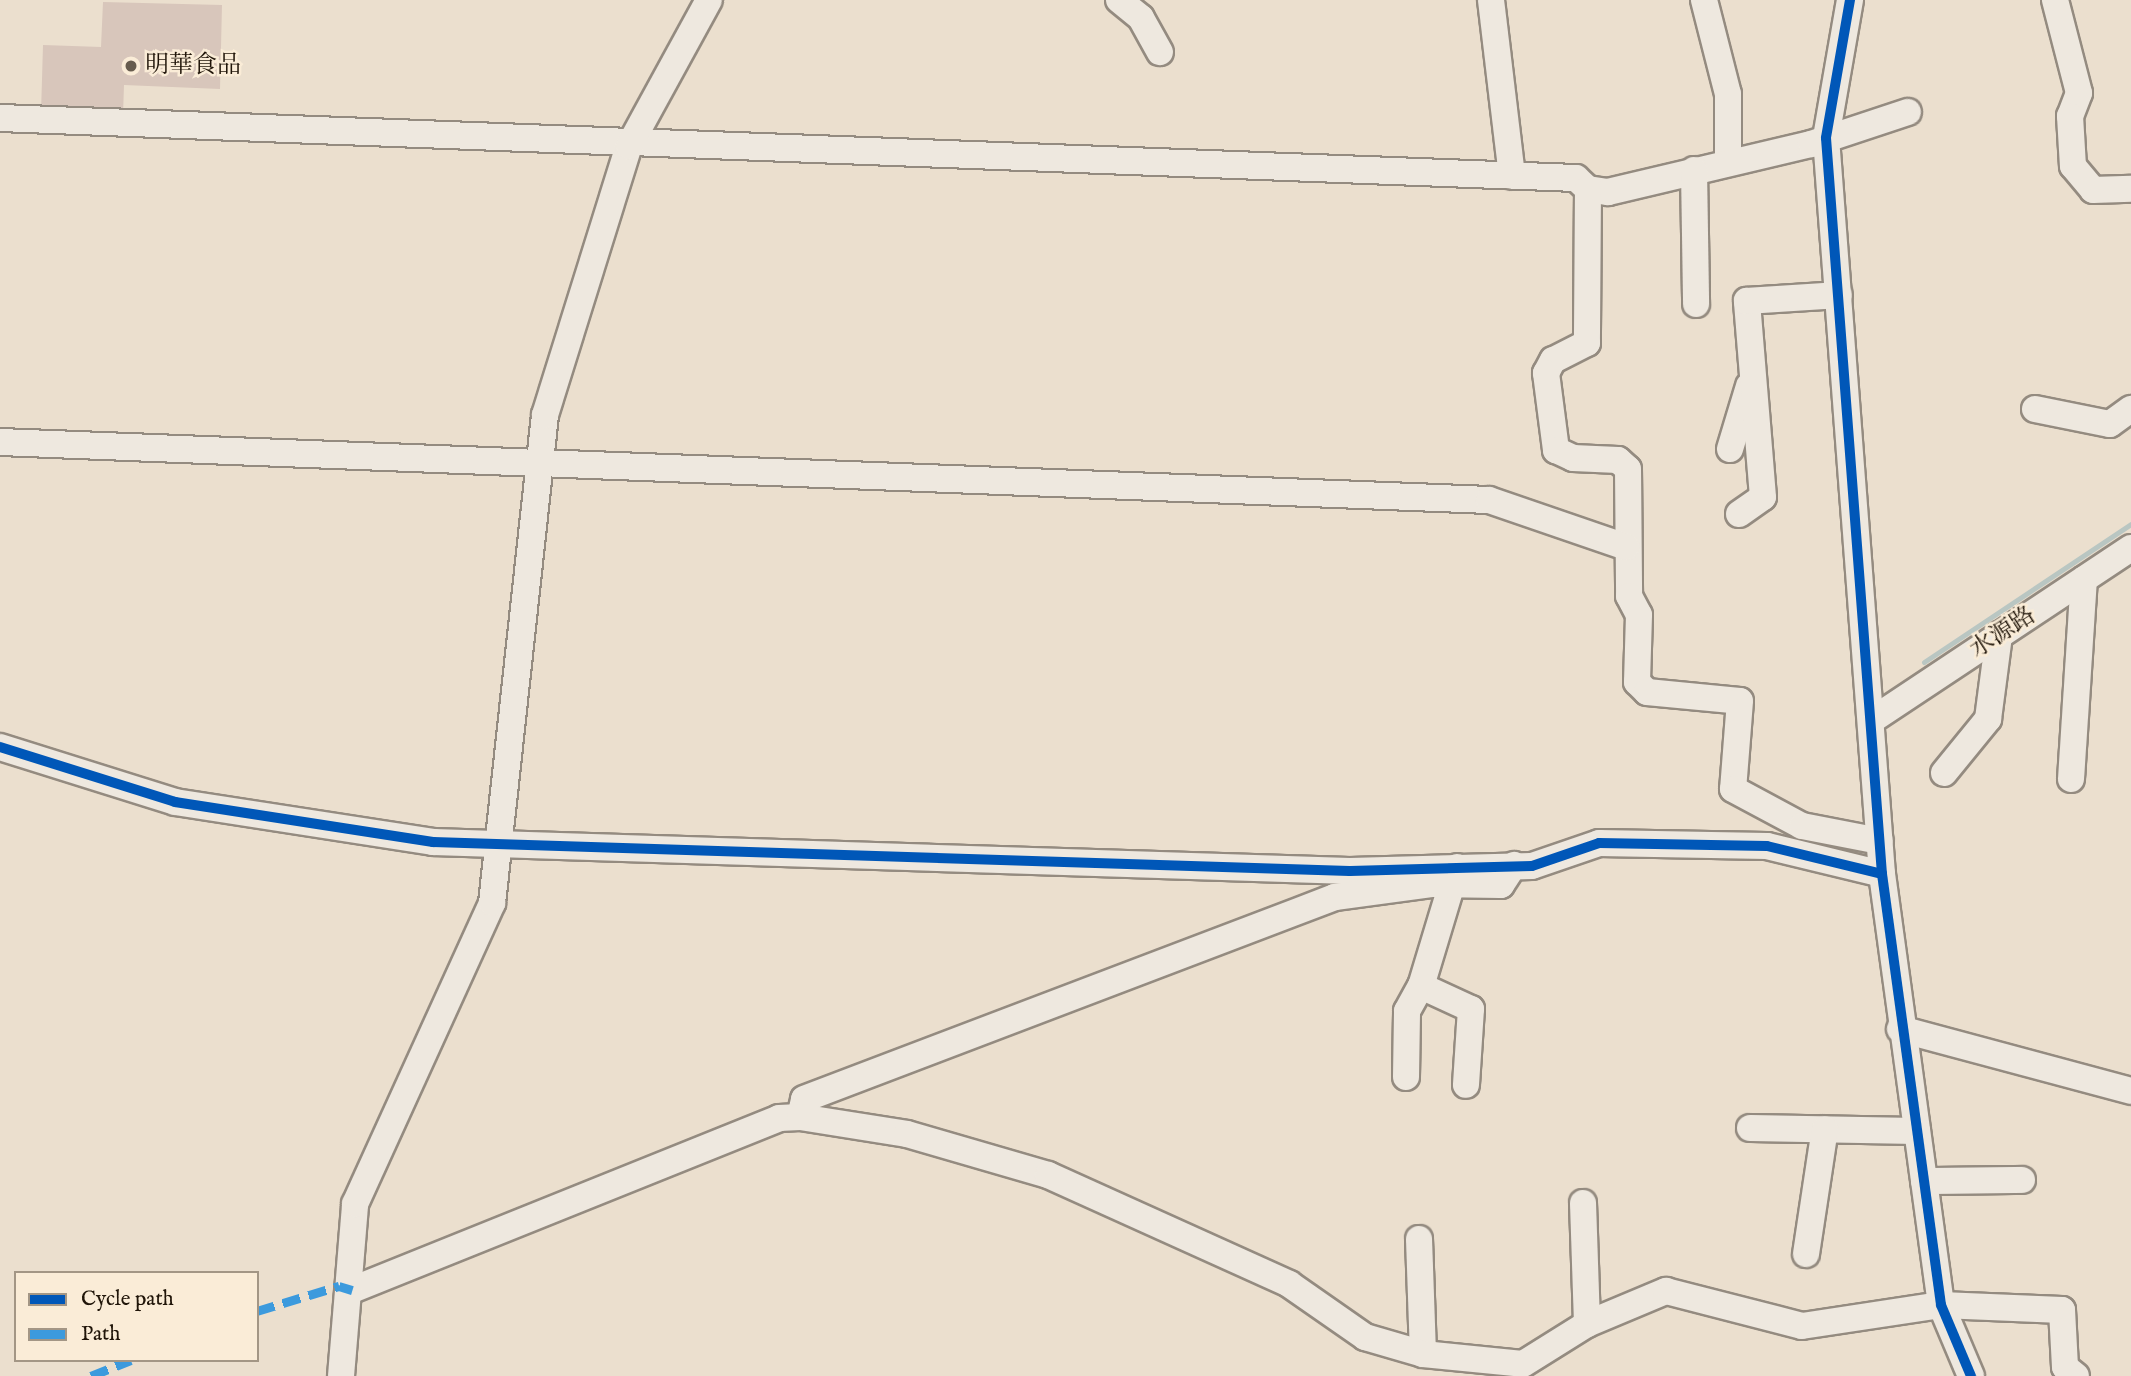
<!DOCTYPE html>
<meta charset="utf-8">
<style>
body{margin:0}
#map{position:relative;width:2131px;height:1376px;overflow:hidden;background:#ebdfce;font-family:"IM FELL English","Noto Serif TC",serif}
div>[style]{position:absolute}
.stream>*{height:5px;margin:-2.5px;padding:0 2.5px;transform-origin:2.5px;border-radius:2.5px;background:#b9c6c2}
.building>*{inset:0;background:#d8c6bb}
.roads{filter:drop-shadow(2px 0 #948b80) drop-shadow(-2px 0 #948b80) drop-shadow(0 2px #948b80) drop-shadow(0 -2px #948b80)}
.minor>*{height:26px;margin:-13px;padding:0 13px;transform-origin:13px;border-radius:13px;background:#eee8df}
.quiet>*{height:9px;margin-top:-4.5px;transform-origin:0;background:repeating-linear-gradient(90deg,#3c9add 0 18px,transparent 0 27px)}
.cycleway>*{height:10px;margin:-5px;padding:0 5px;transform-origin:5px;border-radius:5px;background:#0057b8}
.dots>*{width:19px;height:19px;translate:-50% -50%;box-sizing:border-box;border:4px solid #faecd7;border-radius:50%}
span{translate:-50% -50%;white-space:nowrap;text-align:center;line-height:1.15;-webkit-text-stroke:5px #faecd7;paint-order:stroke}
.poi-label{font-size:24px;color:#201509}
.left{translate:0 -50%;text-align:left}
.street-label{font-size:24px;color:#201509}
.legend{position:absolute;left:14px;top:1271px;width:245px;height:91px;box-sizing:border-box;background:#faecd7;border:2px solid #a39685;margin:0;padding:9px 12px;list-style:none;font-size:21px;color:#201509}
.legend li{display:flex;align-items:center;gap:14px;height:35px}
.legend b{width:35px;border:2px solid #a39685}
</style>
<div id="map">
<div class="stream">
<i style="left:1924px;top:662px;width:249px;rotate:-33.7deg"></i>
</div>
<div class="building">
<i style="clip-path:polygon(103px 2px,222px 5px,220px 89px,124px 85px,123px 115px,41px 113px,43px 45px,101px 47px)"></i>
</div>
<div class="roads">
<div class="minor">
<i style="left:1119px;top:0;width:28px;rotate:39deg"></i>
<i style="left:1141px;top:18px;width:39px;rotate:61deg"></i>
<i style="left:1491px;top:0;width:177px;rotate:83.2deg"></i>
<i style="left:1704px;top:0;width:97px;rotate:75.7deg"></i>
<i style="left:1728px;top:94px;width:66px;rotate:90deg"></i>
<i style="left:1850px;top:0;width:140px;rotate:99.9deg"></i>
<i style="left:1826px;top:138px;width:738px;rotate:85.65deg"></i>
<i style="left:1882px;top:874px;width:435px;rotate:82.2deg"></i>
<i style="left:1941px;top:1305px;width:77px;rotate:67.1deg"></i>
<i style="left:2055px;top:0;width:96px;rotate:75.5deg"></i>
<i style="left:2079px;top:93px;width:25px;rotate:111deg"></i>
<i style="left:2070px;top:116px;width:50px;rotate:86.6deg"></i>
<i style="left:2073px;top:166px;width:31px;rotate:50deg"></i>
<i style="left:2093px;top:190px;width:38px;rotate:-2deg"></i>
<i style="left:0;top:118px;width:1577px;rotate:2.18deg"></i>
<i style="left:1576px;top:178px;width:16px;rotate:43deg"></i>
<i style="left:1588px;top:189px;width:20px;rotate:9deg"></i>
<i style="left:1608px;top:192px;width:209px;rotate:-13.3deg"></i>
<i style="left:1811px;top:144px;width:102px;rotate:-18.3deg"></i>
<i style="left:1694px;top:170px;width:134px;rotate:89.1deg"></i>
<i style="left:1588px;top:189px;width:154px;rotate:90.4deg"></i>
<i style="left:1587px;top:343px;width:38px;rotate:153deg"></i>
<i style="left:1553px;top:360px;width:15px;rotate:118deg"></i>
<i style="left:1546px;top:373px;width:78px;rotate:82.6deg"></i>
<i style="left:1556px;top:450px;width:19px;rotate:25deg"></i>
<i style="left:1573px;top:458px;width:45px;rotate:2.5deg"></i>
<i style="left:1618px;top:460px;width:13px;rotate:42deg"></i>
<i style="left:1628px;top:469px;width:127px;rotate:89.5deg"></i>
<i style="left:1629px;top:596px;width:21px;rotate:62deg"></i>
<i style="left:1639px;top:615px;width:67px;rotate:91.7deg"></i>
<i style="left:1637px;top:682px;width:14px;rotate:45deg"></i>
<i style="left:1647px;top:692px;width:93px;rotate:5.5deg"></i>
<i style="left:1740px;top:701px;width:88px;rotate:94.5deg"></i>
<i style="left:1733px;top:789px;width:78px;rotate:28.2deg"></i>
<i style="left:1802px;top:826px;width:79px;rotate:10.9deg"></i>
<i style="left:2035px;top:409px;width:76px;rotate:11.3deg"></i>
<i style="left:2110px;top:424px;width:26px;rotate:-36deg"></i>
<i style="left:0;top:442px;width:1490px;rotate:2.23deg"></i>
<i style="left:1489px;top:500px;width:145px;rotate:18.9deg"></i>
<i style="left:1730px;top:449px;width:66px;rotate:-73.2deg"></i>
<i style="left:1739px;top:514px;width:29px;rotate:-35deg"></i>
<i style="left:1763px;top:497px;width:197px;rotate:-94.7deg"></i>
<i style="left:1747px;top:301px;width:92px;rotate:-3.7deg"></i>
<i style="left:1875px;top:718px;width:307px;rotate:-33.6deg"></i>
<i style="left:0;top:747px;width:183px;rotate:17.4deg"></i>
<i style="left:175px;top:802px;width:261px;rotate:8.8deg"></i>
<i style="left:433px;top:842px;width:917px;rotate:1.81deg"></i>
<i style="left:1350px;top:871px;width:182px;rotate:-1.6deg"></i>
<i style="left:1532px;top:866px;width:71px;rotate:-18.9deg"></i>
<i style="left:1599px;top:843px;width:168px;rotate:1deg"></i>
<i style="left:1767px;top:846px;width:118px;rotate:13.7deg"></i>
<i style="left:1944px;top:773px;width:70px;rotate:-50.8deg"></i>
<i style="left:1988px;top:719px;width:85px;rotate:-82.5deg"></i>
<i style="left:2071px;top:779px;width:200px;rotate:-86.3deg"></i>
<i style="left:1457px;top:867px;width:124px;rotate:106.8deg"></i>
<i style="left:1421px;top:986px;width:55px;rotate:24.7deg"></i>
<i style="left:1471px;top:1009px;width:76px;rotate:93.8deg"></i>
<i style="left:1900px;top:1029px;width:239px;rotate:15deg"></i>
<i style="left:1406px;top:1077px;width:66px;rotate:-89.1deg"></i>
<i style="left:1407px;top:1011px;width:29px;rotate:-61deg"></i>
<i style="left:800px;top:1117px;width:18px;rotate:-77deg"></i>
<i style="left:804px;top:1099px;width:568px;rotate:-20.83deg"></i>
<i style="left:1335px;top:897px;width:99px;rotate:-7.6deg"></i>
<i style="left:1433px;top:884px;width:68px;rotate:0.8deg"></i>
<i style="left:1501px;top:885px;width:24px;rotate:-57deg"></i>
<i style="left:1750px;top:1128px;width:167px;rotate:1deg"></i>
<i style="left:1924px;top:1181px;width:98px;rotate:-0.6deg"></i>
<i style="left:1583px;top:1203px;width:121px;rotate:88.1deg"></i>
<i style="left:1419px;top:1239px;width:115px;rotate:88deg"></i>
<i style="left:1806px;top:1254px;width:126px;rotate:-81.4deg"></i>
<i style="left:352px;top:1290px;width:460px;rotate:-21.9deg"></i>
<i style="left:779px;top:1118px;width:21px;rotate:-3deg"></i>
<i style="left:800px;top:1117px;width:108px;rotate:9deg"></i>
<i style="left:907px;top:1134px;width:147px;rotate:16.2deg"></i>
<i style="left:1048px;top:1175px;width:265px;rotate:24.3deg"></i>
<i style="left:1289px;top:1284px;width:93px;rotate:34.9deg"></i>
<i style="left:1365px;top:1337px;width:60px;rotate:16.3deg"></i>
<i style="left:1423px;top:1354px;width:100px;rotate:5.7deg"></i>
<i style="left:1523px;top:1364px;width:75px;rotate:-32deg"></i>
<i style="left:1587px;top:1324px;width:86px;rotate:-22.7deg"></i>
<i style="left:1666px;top:1291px;width:140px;rotate:14.4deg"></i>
<i style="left:1802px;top:1326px;width:141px;rotate:-8.6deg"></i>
<i style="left:1941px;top:1305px;width:121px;rotate:2.4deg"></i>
<i style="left:2062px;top:1310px;width:57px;rotate:87deg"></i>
<i style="left:2065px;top:1367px;width:14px;rotate:39deg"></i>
<i style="left:341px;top:1376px;width:173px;rotate:-85.3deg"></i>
<i style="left:355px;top:1204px;width:331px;rotate:-65.5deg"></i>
<i style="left:492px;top:903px;width:491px;rotate:-83.8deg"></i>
<i style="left:545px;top:415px;width:282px;rotate:-72.7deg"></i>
<i style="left:629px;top:146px;width:166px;rotate:-61.3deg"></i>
</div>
</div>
<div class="quiet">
<i style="left:257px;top:1311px;width:86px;rotate:-17deg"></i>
<i style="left:339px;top:1286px;width:14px;rotate:17deg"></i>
<i style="left:91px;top:1376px;width:43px;rotate:-21.8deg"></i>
</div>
<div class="cycleway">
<i style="left:1850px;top:0;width:140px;rotate:99.9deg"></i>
<i style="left:1826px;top:138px;width:738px;rotate:85.65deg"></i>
<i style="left:1882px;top:874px;width:435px;rotate:82.2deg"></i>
<i style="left:1941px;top:1305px;width:77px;rotate:67.1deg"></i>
<i style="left:0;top:747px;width:183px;rotate:17.4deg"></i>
<i style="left:175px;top:802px;width:261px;rotate:8.8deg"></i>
<i style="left:433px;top:842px;width:917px;rotate:1.81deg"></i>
<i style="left:1350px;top:871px;width:182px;rotate:-1.6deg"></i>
<i style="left:1532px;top:866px;width:71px;rotate:-18.9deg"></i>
<i style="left:1599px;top:843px;width:168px;rotate:1deg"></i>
<i style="left:1767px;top:846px;width:118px;rotate:13.7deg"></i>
</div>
<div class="dots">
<i style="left:131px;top:66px;background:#675c4e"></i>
</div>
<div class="poi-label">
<span class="left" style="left:145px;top:66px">明華食品</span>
</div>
<div class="street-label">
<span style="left:2003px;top:633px;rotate:-33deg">水源路</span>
</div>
<ul class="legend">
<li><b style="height:9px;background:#0057b8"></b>Cycle path</li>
<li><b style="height:9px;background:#3c9add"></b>Path</li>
</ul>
</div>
